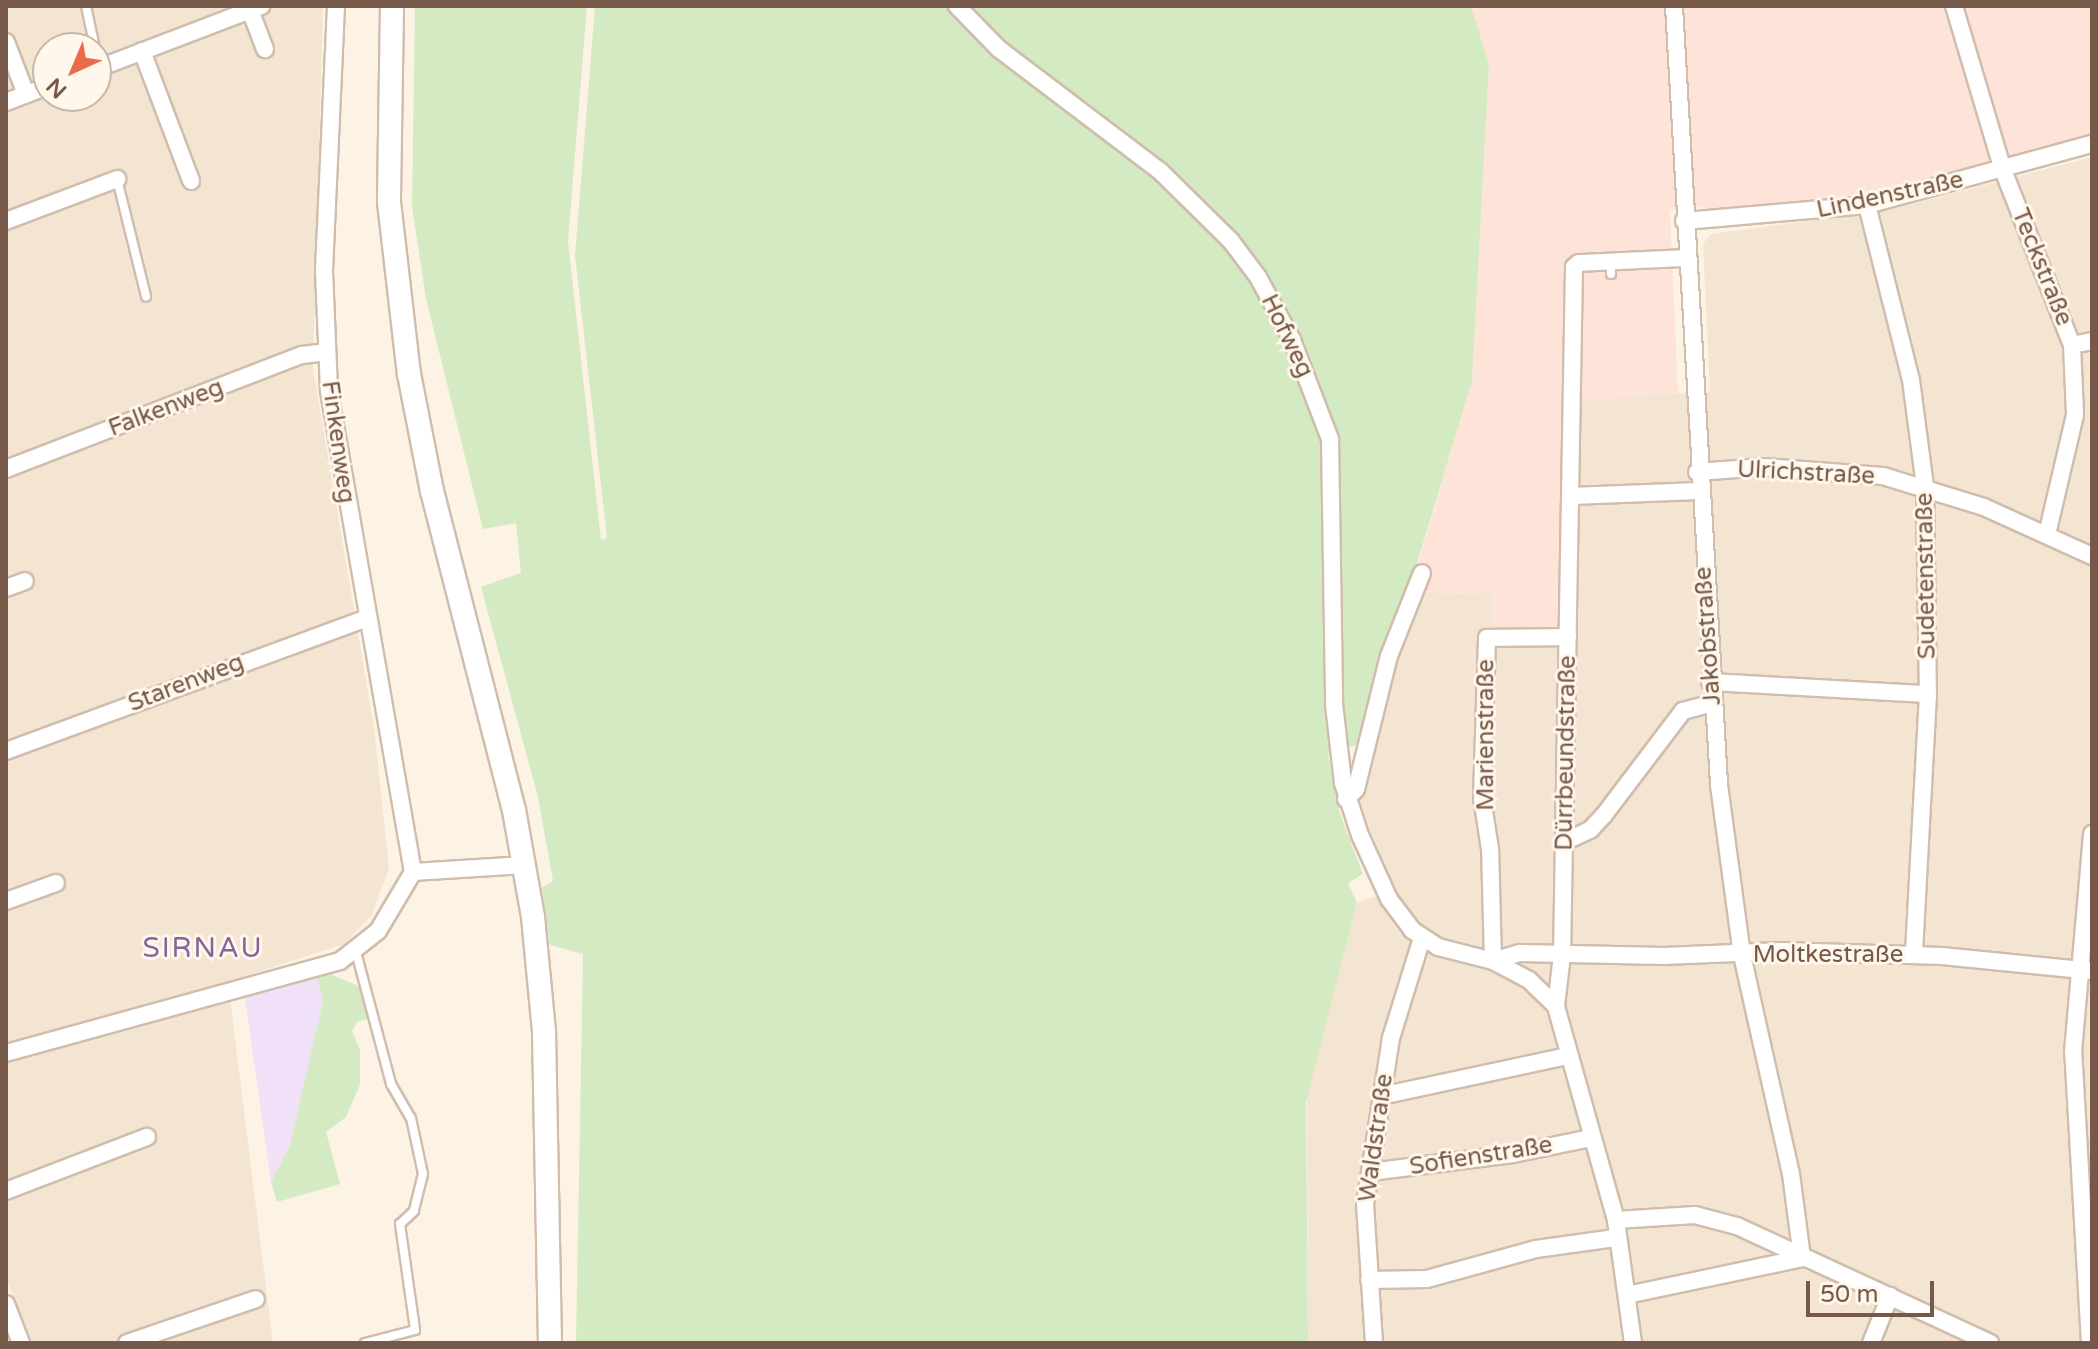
<!DOCTYPE html>
<meta charset="utf-8">
<style>
body{margin:0}
#map{position:relative;width:2098px;height:1349px;overflow:hidden;background:#fdf3e4;font-family:"Varela Round",sans-serif}
div>[style]{position:absolute}
.residential>*{inset:0;background:#f4e5d2}
.commercial>*{inset:0;background:#fde3d8}
.education>*{inset:0;background:#f0e1f9}
.green>*{inset:0;background:#d3eac2}
.roads{filter:drop-shadow(2px 0 #d0bdad) drop-shadow(-2px 0 #d0bdad) drop-shadow(0 2px #d0bdad) drop-shadow(0 -2px #d0bdad)}
.lane>*{height:8px;margin:-4px;padding:0 4px;transform-origin:4px;border-radius:4px;background:#fff}
.street>*{height:16px;margin:-8px;padding:0 8px;transform-origin:8px;border-radius:8px;background:#fff}
.secondary>*{height:22px;margin:-11px;padding:0 11px;transform-origin:11px;border-radius:11px;background:#fff}
span{translate:-50% -50%;white-space:nowrap;text-align:center;line-height:1.15;-webkit-text-stroke:6px #fff7eb;paint-order:stroke}
.street-label{font-size:24px;color:#765949}
.quarter-label{font-size:28px;color:#876499;letter-spacing:2px}
.frame{position:absolute;inset:0;border:8px solid #765949;pointer-events:none}
.north{position:absolute;left:32px;top:32px;width:80px;height:80px;box-sizing:border-box;background:#fff7eb;border:2px solid #c8b8aa;border-radius:50%;rotate:224deg;font-size:22px;font-weight:700;line-height:32px;text-align:center;color:#765949}
.north::after{content:'';display:block;margin:auto;width:28px;height:36px;background:#e96b47;clip-path:polygon(50% 0,100% 100%,50% 72%,0 100%)}
.scale{position:absolute;left:1806px;top:1281px;width:128px;height:36px;box-sizing:border-box;border:4px solid #765949;border-top:0;padding-left:10px;font-size:24px;line-height:28px;white-space:nowrap;color:#765949;-webkit-text-stroke:6px #fff7eb;paint-order:stroke}
</style>
<div id="map">
<div class="residential">
<i style="clip-path:polygon(evenodd,6px 6px,323px 6px,313px 368px,374px 728px,389px 868px,372px 915px,344px 944px,228px 982px,273px 1343px,31px 1343px,6px 1278px,6px 6px,48px 48px,96px 48px,96px 96px,48px 96px,48px 48px)"></i>
<i style="clip-path:polygon(2092px 157px,2092px 1343px,1308px 1343px,1307px 1095px,1357px 903px,1395px 889px,1359px 803px,1393px 660px,1420px 592px,1492px 593px,1560px 489px,1562px 401px,1710px 391px,1703px 244px,1711px 234px,1889px 210px)"></i>
</div>
<div class="commercial">
<i style="clip-path:polygon(1471px 6px,2092px 6px,2092px 136px,1854px 196px,1710px 214px,1703px 207px,1670px 210px,1678px 393px,1562px 401px,1560px 633px,1492px 631px,1491px 593px,1410px 591px,1472px 381px,1489px 64px)"></i>
</div>
<div class="education">
<i style="clip-path:polygon(317px 978px,323px 1001px,290px 1145px,271px 1182px,245px 998px)"></i>
</div>
<div class="green">
<i style="clip-path:polygon(415px 6px,587px 6px,568px 241px,601px 540px,607px 538px,575px 256px,595px 6px,1471px 6px,1489px 64px,1472px 381px,1363px 743px,1328px 754px,1339px 811px,1363px 874px,1348px 883px,1357px 903px,1306px 1102px,1308px 1343px,576px 1343px,583px 954px,550px 945px,542px 887px,553px 881px,538px 797px,481px 587px,521px 573px,516px 523px,483px 529px,426px 299px,412px 206px)"></i>
<i style="clip-path:polygon(330px 974px,361px 987px,370px 1018px,357px 1022px,352px 1031px,360px 1050px,360px 1084px,346px 1117px,326px 1132px,340px 1184px,277px 1202px,271px 1182px,290px 1145px,306px 1075px,323px 1001px,317px 978px)"></i>
</div>
<div class="roads">
<div class="lane">
<i style="left:86px;top:6px;width:43px;rotate:77.9deg"></i>
<i style="left:117px;top:179px;width:121px;rotate:76.1deg"></i>
<i style="left:1611px;top:262px;width:12px;rotate:90deg"></i>
<i style="left:356px;top:952px;width:137px;rotate:75.1deg"></i>
<i style="left:391px;top:1084px;width:39px;rotate:60deg"></i>
<i style="left:411px;top:1118px;width:57px;rotate:77.9deg"></i>
<i style="left:423px;top:1174px;width:38px;rotate:104deg"></i>
<i style="left:414px;top:1211px;width:19px;rotate:137deg"></i>
<i style="left:400px;top:1224px;width:107px;rotate:81.9deg"></i>
<i style="left:415px;top:1330px;width:52px;rotate:165.4deg"></i>
</div>
<div class="street">
<i style="left:336px;top:6px;width:265px;rotate:92.6deg"></i>
<i style="left:324px;top:271px;width:120px;rotate:87.6deg"></i>
<i style="left:329px;top:391px;width:488px;rotate:80.1deg"></i>
<i style="left:957px;top:6px;width:60px;rotate:45.7deg"></i>
<i style="left:999px;top:49px;width:202px;rotate:37.2deg"></i>
<i style="left:1160px;top:171px;width:100px;rotate:44.6deg"></i>
<i style="left:1231px;top:241px;width:45px;rotate:53.1deg"></i>
<i style="left:1258px;top:277px;width:72px;rotate:61.6deg"></i>
<i style="left:1292px;top:340px;width:106px;rotate:69deg"></i>
<i style="left:1330px;top:439px;width:265px;rotate:89.1deg"></i>
<i style="left:1334px;top:704px;width:80px;rotate:83.5deg"></i>
<i style="left:1343px;top:783px;width:55px;rotate:71.9deg"></i>
<i style="left:1360px;top:835px;width:70px;rotate:65.6deg"></i>
<i style="left:1389px;top:899px;width:39px;rotate:53deg"></i>
<i style="left:1412px;top:930px;width:31px;rotate:33deg"></i>
<i style="left:1438px;top:947px;width:57px;rotate:14.3deg"></i>
<i style="left:1493px;top:961px;width:41px;rotate:27.8deg"></i>
<i style="left:1529px;top:980px;width:37px;rotate:44deg"></i>
<i style="left:1674px;top:6px;width:780px;rotate:86.69deg"></i>
<i style="left:1719px;top:785px;width:172px;rotate:82.3deg"></i>
<i style="left:1742px;top:955px;width:224px;rotate:77.4deg"></i>
<i style="left:1791px;top:1174px;width:85px;rotate:82.5deg"></i>
<i style="left:1954px;top:6px;width:171px;rotate:73.4deg"></i>
<i style="left:2003px;top:170px;width:188px;rotate:68.5deg"></i>
<i style="left:2072px;top:345px;width:70px;rotate:87.5deg"></i>
<i style="left:2075px;top:415px;width:122px;rotate:103.2deg"></i>
<i style="left:250px;top:10px;width:42px;rotate:69deg"></i>
<i style="left:6px;top:42px;width:56px;rotate:69deg"></i>
<i style="left:142px;top:51px;width:139px;rotate:69.3deg"></i>
<i style="left:96px;top:69px;width:177px;rotate:-20.9deg"></i>
<i style="left:6px;top:102px;width:45px;rotate:-20.9deg"></i>
<i style="left:1867px;top:205px;width:180px;rotate:75.9deg"></i>
<i style="left:1911px;top:380px;width:108px;rotate:82.5deg"></i>
<i style="left:1925px;top:487px;width:207px;rotate:89.2deg"></i>
<i style="left:1928px;top:694px;width:260px;rotate:93.1deg"></i>
<i style="left:6px;top:221px;width:119px;rotate:-20.7deg"></i>
<i style="left:1684px;top:221px;width:184px;rotate:-5deg"></i>
<i style="left:1867px;top:205px;width:233px;rotate:-15.2deg"></i>
<i style="left:2072px;top:345px;width:20px;rotate:-11deg"></i>
<i style="left:6px;top:469px;width:317px;rotate:-21.1deg"></i>
<i style="left:302px;top:355px;width:25px;rotate:-7deg"></i>
<i style="left:1697px;top:472px;width:67px;rotate:-4.3deg"></i>
<i style="left:1764px;top:467px;width:119px;rotate:4.3deg"></i>
<i style="left:1883px;top:476px;width:106px;rotate:17.1deg"></i>
<i style="left:1984px;top:507px;width:119px;rotate:24.4deg"></i>
<i style="left:1571px;top:496px;width:127px;rotate:-2.3deg"></i>
<i style="left:6px;top:588px;width:20px;rotate:-20deg"></i>
<i style="left:1710px;top:682px;width:218px;rotate:3.2deg"></i>
<i style="left:6px;top:751px;width:385px;rotate:-20.2deg"></i>
<i style="left:1346px;top:799px;width:14px;rotate:-45deg"></i>
<i style="left:1356px;top:789px;width:137px;rotate:-76.1deg"></i>
<i style="left:1389px;top:656px;width:89px;rotate:-68.3deg"></i>
<i style="left:1564px;top:842px;width:29px;rotate:-25deg"></i>
<i style="left:1590px;top:830px;width:21px;rotate:-47deg"></i>
<i style="left:1604px;top:815px;width:131px;rotate:-52.8deg"></i>
<i style="left:1683px;top:711px;width:30px;rotate:-15deg"></i>
<i style="left:413px;top:872px;width:112px;rotate:-3.6deg"></i>
<i style="left:6px;top:901px;width:53px;rotate:-19.8deg"></i>
<i style="left:1493px;top:961px;width:28px;rotate:-17deg"></i>
<i style="left:1520px;top:953px;width:144px;rotate:1.2deg"></i>
<i style="left:1664px;top:956px;width:118px;rotate:-2.4deg"></i>
<i style="left:1782px;top:951px;width:160px;rotate:1.8deg"></i>
<i style="left:1942px;top:956px;width:151px;rotate:5.7deg"></i>
<i style="left:1493px;top:961px;width:112px;rotate:-91.5deg"></i>
<i style="left:1490px;top:849px;width:52px;rotate:-98.9deg"></i>
<i style="left:1482px;top:798px;width:160px;rotate:-88.2deg"></i>
<i style="left:1487px;top:638px;width:81px;rotate:-0.7deg"></i>
<i style="left:6px;top:1053px;width:346px;rotate:-15.4deg"></i>
<i style="left:340px;top:961px;width:48px;rotate:-38.3deg"></i>
<i style="left:378px;top:931px;width:69px;rotate:-59.3deg"></i>
<i style="left:1381px;top:1096px;width:191px;rotate:-12.1deg"></i>
<i style="left:1370px;top:1172px;width:144px;rotate:-7.2deg"></i>
<i style="left:1513px;top:1154px;width:80px;rotate:-11.6deg"></i>
<i style="left:6px;top:1191px;width:151px;rotate:-21deg"></i>
<i style="left:1616px;top:1220px;width:79px;rotate:-3.6deg"></i>
<i style="left:1695px;top:1215px;width:43px;rotate:14.7deg"></i>
<i style="left:1737px;top:1226px;width:279px;rotate:24.8deg"></i>
<i style="left:1369px;top:1280px;width:58px;rotate:-1deg"></i>
<i style="left:1427px;top:1279px;width:113px;rotate:-15.4deg"></i>
<i style="left:1536px;top:1249px;width:80px;rotate:-7.9deg"></i>
<i style="left:1627px;top:1295px;width:179px;rotate:-11.9deg"></i>
<i style="left:6px;top:1304px;width:42px;rotate:69deg"></i>
<i style="left:127px;top:1343px;width:136px;rotate:-18.8deg"></i>
<i style="left:1374px;top:1343px;width:139px;rotate:-93.7deg"></i>
<i style="left:1365px;top:1204px;width:168px;rotate:-81.1deg"></i>
<i style="left:1391px;top:1038px;width:105px;rotate:-72.8deg"></i>
<i style="left:1633px;top:1343px;width:124px;rotate:-97.9deg"></i>
<i style="left:1616px;top:1220px;width:222px;rotate:-105.7deg"></i>
<i style="left:1556px;top:1006px;width:51px;rotate:-83.3deg"></i>
<i style="left:1562px;top:955px;width:688px;rotate:-89deg"></i>
<i style="left:1574px;top:267px;width:6px;rotate:-39deg"></i>
<i style="left:1579px;top:263px;width:106px;rotate:-2.7deg"></i>
<i style="left:1871px;top:1343px;width:51px;rotate:-68deg"></i>
<i style="left:2090px;top:1343px;width:291px;rotate:-93.3deg"></i>
<i style="left:2073px;top:1052px;width:219px;rotate:-85deg"></i>
</div>
<div class="secondary">
<i style="left:392px;top:6px;width:196px;rotate:90.9deg"></i>
<i style="left:389px;top:202px;width:173px;rotate:83.4deg"></i>
<i style="left:409px;top:374px;width:119px;rotate:78.9deg"></i>
<i style="left:432px;top:491px;width:329px;rotate:75.6deg"></i>
<i style="left:514px;top:810px;width:109px;rotate:79.9deg"></i>
<i style="left:533px;top:917px;width:116px;rotate:84.5deg"></i>
<i style="left:544px;top:1032px;width:311px;rotate:88.9deg"></i>
</div>
</div>
<div class="street-label">
<span style="left:1890px;top:195px;rotate:-12deg">Lindenstraße</span>
<span style="left:2042px;top:267px;rotate:68deg">Teckstraße</span>
<span style="left:1287px;top:336px;rotate:64deg">Hofweg</span>
<span style="left:166px;top:408px;rotate:-21deg">Falkenweg</span>
<span style="left:338px;top:442px;rotate:82deg">Finkenweg</span>
<span style="left:1806px;top:473px;rotate:3deg">Ulrichstraße</span>
<span style="left:1926px;top:576px;rotate:-91deg">Sudetenstraße</span>
<span style="left:1708px;top:636px;rotate:-94deg">Jakobstraße</span>
<span style="left:186px;top:683px;rotate:-21deg">Starenweg</span>
<span style="left:1486px;top:735px;rotate:-90deg">Marienstraße</span>
<span style="left:1566px;top:753px;rotate:-89deg">Dürrbeundstraße</span>
<span style="left:1828px;top:955px">Moltkestraße</span>
<span style="left:1376px;top:1138px;rotate:-82deg">Waldstraße</span>
<span style="left:1481px;top:1156px;rotate:-9deg">Sofienstraße</span>
</div>
<div class="quarter-label">
<span style="left:203px;top:948px">SIRNAU</span>
</div>
<div class="frame"></div>
<div class="north">N</div>
<div class="scale">50 m</div>
</div>
